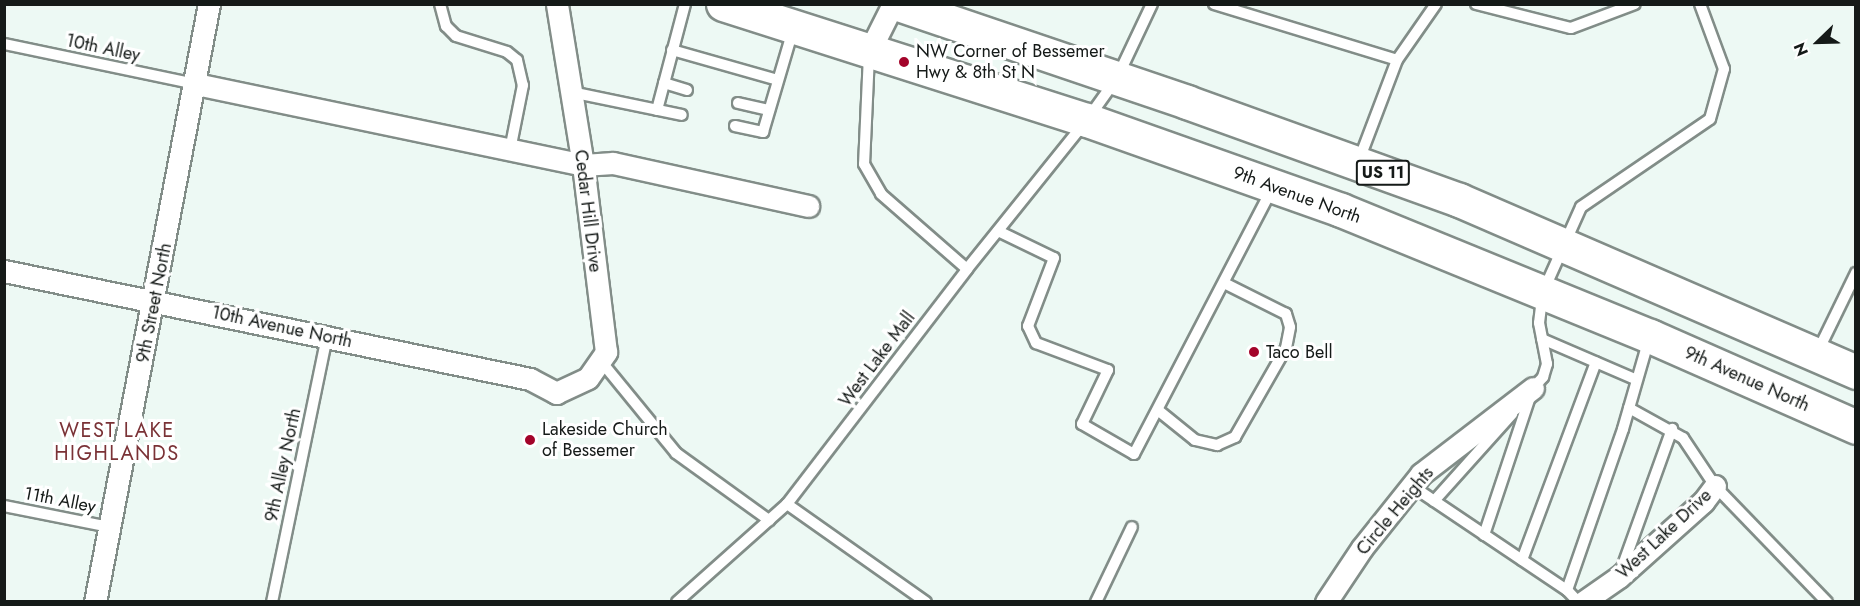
<!DOCTYPE html>
<style>
body{margin:0}
#map{position:relative;width:1860px;height:606px;overflow:hidden;background:#edf9f4;font-family:Jost,sans-serif}
div>[style]{position:absolute}
.roads{filter:drop-shadow(2px 0 #828d88) drop-shadow(-2px 0 #828d88) drop-shadow(0 2px #828d88) drop-shadow(0 -2px #828d88)}
.service>*{height:10px;margin:-5px;padding:0 5px;transform-origin:5px;border-radius:5px;background:#fff}
.minor>*{height:21px;margin:-10.5px;padding:0 10.5px;transform-origin:10.5px;border-radius:10.5px;background:#fff}
.primary>*{height:33px;margin:-16.5px;padding:0 16.5px;transform-origin:16.5px;border-radius:16.5px;background:#fff}
.dots>*{width:16px;height:16px;translate:-50% -50%;box-sizing:border-box;border:3px solid #fff;border-radius:50%}
span{translate:-50% -50%;white-space:nowrap;text-align:center;line-height:1.15;-webkit-text-stroke:6px #fff;paint-order:stroke}
.shield-label span{padding:2px 4px;background:#fff;border:2px solid;border-radius:4px;-webkit-text-stroke-width:0}
.shield-label{font-size:16px;color:#151a18;font-weight:700}
.street-label{font-size:18px;color:#151a18}
.poi-label{font-size:18px;color:#151a18}
.left{translate:0 -50%;text-align:left}
.neighbourhood-label{font-size:20px;color:#7a3236;letter-spacing:1.5px}
.frame{position:absolute;inset:0;border:6px solid #151a18;pointer-events:none}
.north{position:absolute;left:1788px;top:12px;width:60px;height:60px;-webkit-text-stroke:4px #fff;paint-order:stroke;rotate:247deg;font-size:16px;font-weight:700;line-height:24px;text-align:center;color:#151a18}
.north::after{content:'';display:block;margin:auto;width:21px;height:27px;background:#151a18;clip-path:polygon(50% 0,100% 100%,50% 72%,0 100%)}
</style>
<div id="map">
<div class="roads">
<div class="service">
<i style="left:440px;top:4px;width:23px;rotate:75deg"></i>
<i style="left:446px;top:26px;width:14px;rotate:45deg"></i>
<i style="left:456px;top:36px;width:53px;rotate:17.4deg"></i>
<i style="left:507px;top:52px;width:13px;rotate:39deg"></i>
<i style="left:517px;top:60px;width:26px;rotate:77deg"></i>
<i style="left:523px;top:85px;width:66px;rotate:101.3deg"></i>
<i style="left:1214px;top:4px;width:191px;rotate:17deg"></i>
<i style="left:1397px;top:60px;width:107px;rotate:110.8deg"></i>
<i style="left:1476px;top:4px;width:98px;rotate:14.2deg"></i>
<i style="left:1571px;top:28px;width:68px;rotate:-20.6deg"></i>
<i style="left:4px;top:44px;width:195px;rotate:11.8deg"></i>
<i style="left:672px;top:50px;width:110px;rotate:15.8deg"></i>
<i style="left:869px;top:55px;width:109px;rotate:92.6deg"></i>
<i style="left:864px;top:164px;width:34px;rotate:60deg"></i>
<i style="left:881px;top:194px;width:114px;rotate:41.1deg"></i>
<i style="left:1397px;top:60px;width:68px;rotate:-55.1deg"></i>
<i style="left:664px;top:83px;width:24px;rotate:17deg"></i>
<i style="left:571px;top:92px;width:113px;rotate:11.7deg"></i>
<i style="left:738px;top:103px;width:32px;rotate:13deg"></i>
<i style="left:657px;top:110px;width:110px;rotate:-75.2deg"></i>
<i style="left:735px;top:126px;width:29px;rotate:12deg"></i>
<i style="left:763px;top:132px;width:106px;rotate:-73.6deg"></i>
<i style="left:998px;top:231px;width:62px;rotate:25.7deg"></i>
<i style="left:1054px;top:258px;width:73px;rotate:110.9deg"></i>
<i style="left:1028px;top:326px;width:19px;rotate:65deg"></i>
<i style="left:1036px;top:343px;width:77px;rotate:20.6deg"></i>
<i style="left:1108px;top:370px;width:60px;rotate:115.7deg"></i>
<i style="left:1082px;top:424px;width:60px;rotate:30deg"></i>
<i style="left:1134px;top:454px;width:299px;rotate:-62.5deg"></i>
<i style="left:1542px;top:339px;width:103px;rotate:23.3deg"></i>
<i style="left:1818px;top:351px;width:87px;rotate:-64deg"></i>
<i style="left:600px;top:360px;width:120px;rotate:50.7deg"></i>
<i style="left:676px;top:453px;width:115px;rotate:35.8deg"></i>
<i style="left:1531px;top:390px;width:18px;rotate:-47deg"></i>
<i style="left:1543px;top:377px;width:14px;rotate:-73deg"></i>
<i style="left:1547px;top:364px;width:42px;rotate:-101deg"></i>
<i style="left:1539px;top:323px;width:31px;rotate:-83deg"></i>
<i style="left:1543px;top:292px;width:93px;rotate:-65.9deg"></i>
<i style="left:1581px;top:207px;width:156px;rotate:-34.3deg"></i>
<i style="left:1710px;top:119px;width:52px;rotate:-74.4deg"></i>
<i style="left:1724px;top:69px;width:69px;rotate:-110.3deg"></i>
<i style="left:1629px;top:408px;width:62px;rotate:29.1deg"></i>
<i style="left:1683px;top:438px;width:58px;rotate:56.3deg"></i>
<i style="left:1715px;top:486px;width:161px;rotate:46deg"></i>
<i style="left:1159px;top:411px;width:46px;rotate:38.9deg"></i>
<i style="left:1195px;top:440px;width:23px;rotate:13deg"></i>
<i style="left:1217px;top:445px;width:20px;rotate:-24deg"></i>
<i style="left:1235px;top:437px;width:103px;rotate:-60.2deg"></i>
<i style="left:1286px;top:348px;width:21px;rotate:-79deg"></i>
<i style="left:1290px;top:327px;width:14px;rotate:-107deg"></i>
<i style="left:1286px;top:314px;width:67px;rotate:-153.4deg"></i>
<i style="left:1412px;top:486px;width:187px;rotate:33.9deg"></i>
<i style="left:1567px;top:590px;width:16px;rotate:47deg"></i>
<i style="left:1434px;top:501px;width:117px;rotate:-48.1deg"></i>
<i style="left:787px;top:504px;width:170px;rotate:35.2deg"></i>
<i style="left:4px;top:506px;width:107px;rotate:11.3deg"></i>
<i style="left:1484px;top:535px;width:149px;rotate:-71.6deg"></i>
<i style="left:1522px;top:560px;width:211px;rotate:-69.5deg"></i>
<i style="left:1622px;top:568px;width:148px;rotate:-70.2deg"></i>
<i style="left:1567px;top:590px;width:170px;rotate:-70.8deg"></i>
<i style="left:1623px;top:429px;width:94px;rotate:-73.9deg"></i>
<i style="left:272px;top:602px;width:272px;rotate:-78.3deg"></i>
<i style="left:677px;top:602px;width:147px;rotate:-41.7deg"></i>
<i style="left:787px;top:504px;width:296px;rotate:-52.5deg"></i>
<i style="left:967px;top:269px;width:191px;rotate:-51.2deg"></i>
<i style="left:1087px;top:120px;width:52px;rotate:-54.5deg"></i>
<i style="left:1117px;top:78px;width:82px;rotate:-64.7deg"></i>
<i style="left:1096px;top:602px;width:83px;rotate:-64.4deg"></i>
</div>
<div class="minor">
<i style="left:870px;top:50px;width:51px;rotate:-63.4deg"></i>
<i style="left:196px;top:84px;width:395px;rotate:11.8deg"></i>
<i style="left:583px;top:165px;width:30px;rotate:-4deg"></i>
<i style="left:613px;top:163px;width:200px;rotate:12.4deg"></i>
<i style="left:4px;top:271px;width:537px;rotate:11.6deg"></i>
<i style="left:530px;top:379px;width:30px;rotate:28deg"></i>
<i style="left:556px;top:393px;width:35px;rotate:-25deg"></i>
<i style="left:588px;top:378px;width:32px;rotate:-55deg"></i>
<i style="left:606px;top:352px;width:188px;rotate:-97deg"></i>
<i style="left:583px;top:165px;width:163px;rotate:-99.2deg"></i>
<i style="left:95px;top:602px;width:609px;rotate:-79.21deg"></i>
<i style="left:1326px;top:602px;width:65px;rotate:-56.3deg"></i>
<i style="left:1362px;top:548px;width:95px;rotate:-51.4deg"></i>
<i style="left:1421px;top:474px;width:141px;rotate:-37.5deg"></i>
<i style="left:1583px;top:602px;width:44px;rotate:-34.8deg"></i>
<i style="left:1619px;top:577px;width:113px;rotate:-41.8deg"></i>
<i style="left:1703px;top:502px;width:20px;rotate:-53deg"></i>
</div>
<div class="primary">
<i style="left:723px;top:4px;width:382px;rotate:17.7deg"></i>
<i style="left:1087px;top:120px;width:269px;rotate:19.5deg"></i>
<i style="left:1341px;top:210px;width:334px;rotate:22.2deg"></i>
<i style="left:1650px;top:336px;width:225px;rotate:23.8deg"></i>
<i style="left:898px;top:4px;width:305px;rotate:18.7deg"></i>
<i style="left:1187px;top:102px;width:289px;rotate:19.8deg"></i>
<i style="left:1459px;top:200px;width:433px;rotate:23.4deg"></i>
</div>
</div>
<div class="dots">
<i style="left:904px;top:62px;background:#a3042a"></i>
<i style="left:1254px;top:352px;background:#a3042a"></i>
<i style="left:530px;top:440px;background:#a3042a"></i>
</div>
<div class="shield-label">
<span style="left:1383px;top:173px">US 11</span>
</div>
<div class="street-label">
<span style="left:103px;top:48px;rotate:12deg">10th Alley</span>
<span style="left:1297px;top:195px;rotate:20deg">9th Avenue North</span>
<span style="left:588px;top:211px;rotate:83deg">Cedar Hill Drive</span>
<span style="left:154px;top:303px;rotate:-79deg">9th Street North</span>
<span style="left:282px;top:327px;rotate:12deg">10th Avenue North</span>
<span style="left:877px;top:359px;rotate:-53deg">West Lake Mall</span>
<span style="left:1747px;top:379px;rotate:24deg">9th Avenue North</span>
<span style="left:283px;top:465px;rotate:-78deg">9th Alley North</span>
<span style="left:60px;top:500px;rotate:11deg">11th Alley</span>
<span style="left:1395px;top:511px;rotate:-50deg">Circle Heights</span>
<span style="left:1664px;top:534px;rotate:-43deg">West Lake Drive</span>
</div>
<div class="poi-label">
<span class="left" style="left:916px;top:62px">NW Corner of Bessemer<br>Hwy &amp; 8th St N</span>
<span class="left" style="left:1266px;top:352px">Taco Bell</span>
<span class="left" style="left:542px;top:440px">Lakeside Church<br>of Bessemer</span>
</div>
<div class="neighbourhood-label">
<span style="left:117px;top:442px">WEST LAKE<br>HIGHLANDS</span>
</div>
<div class="frame"></div>
<div class="north">N</div>
</div>
